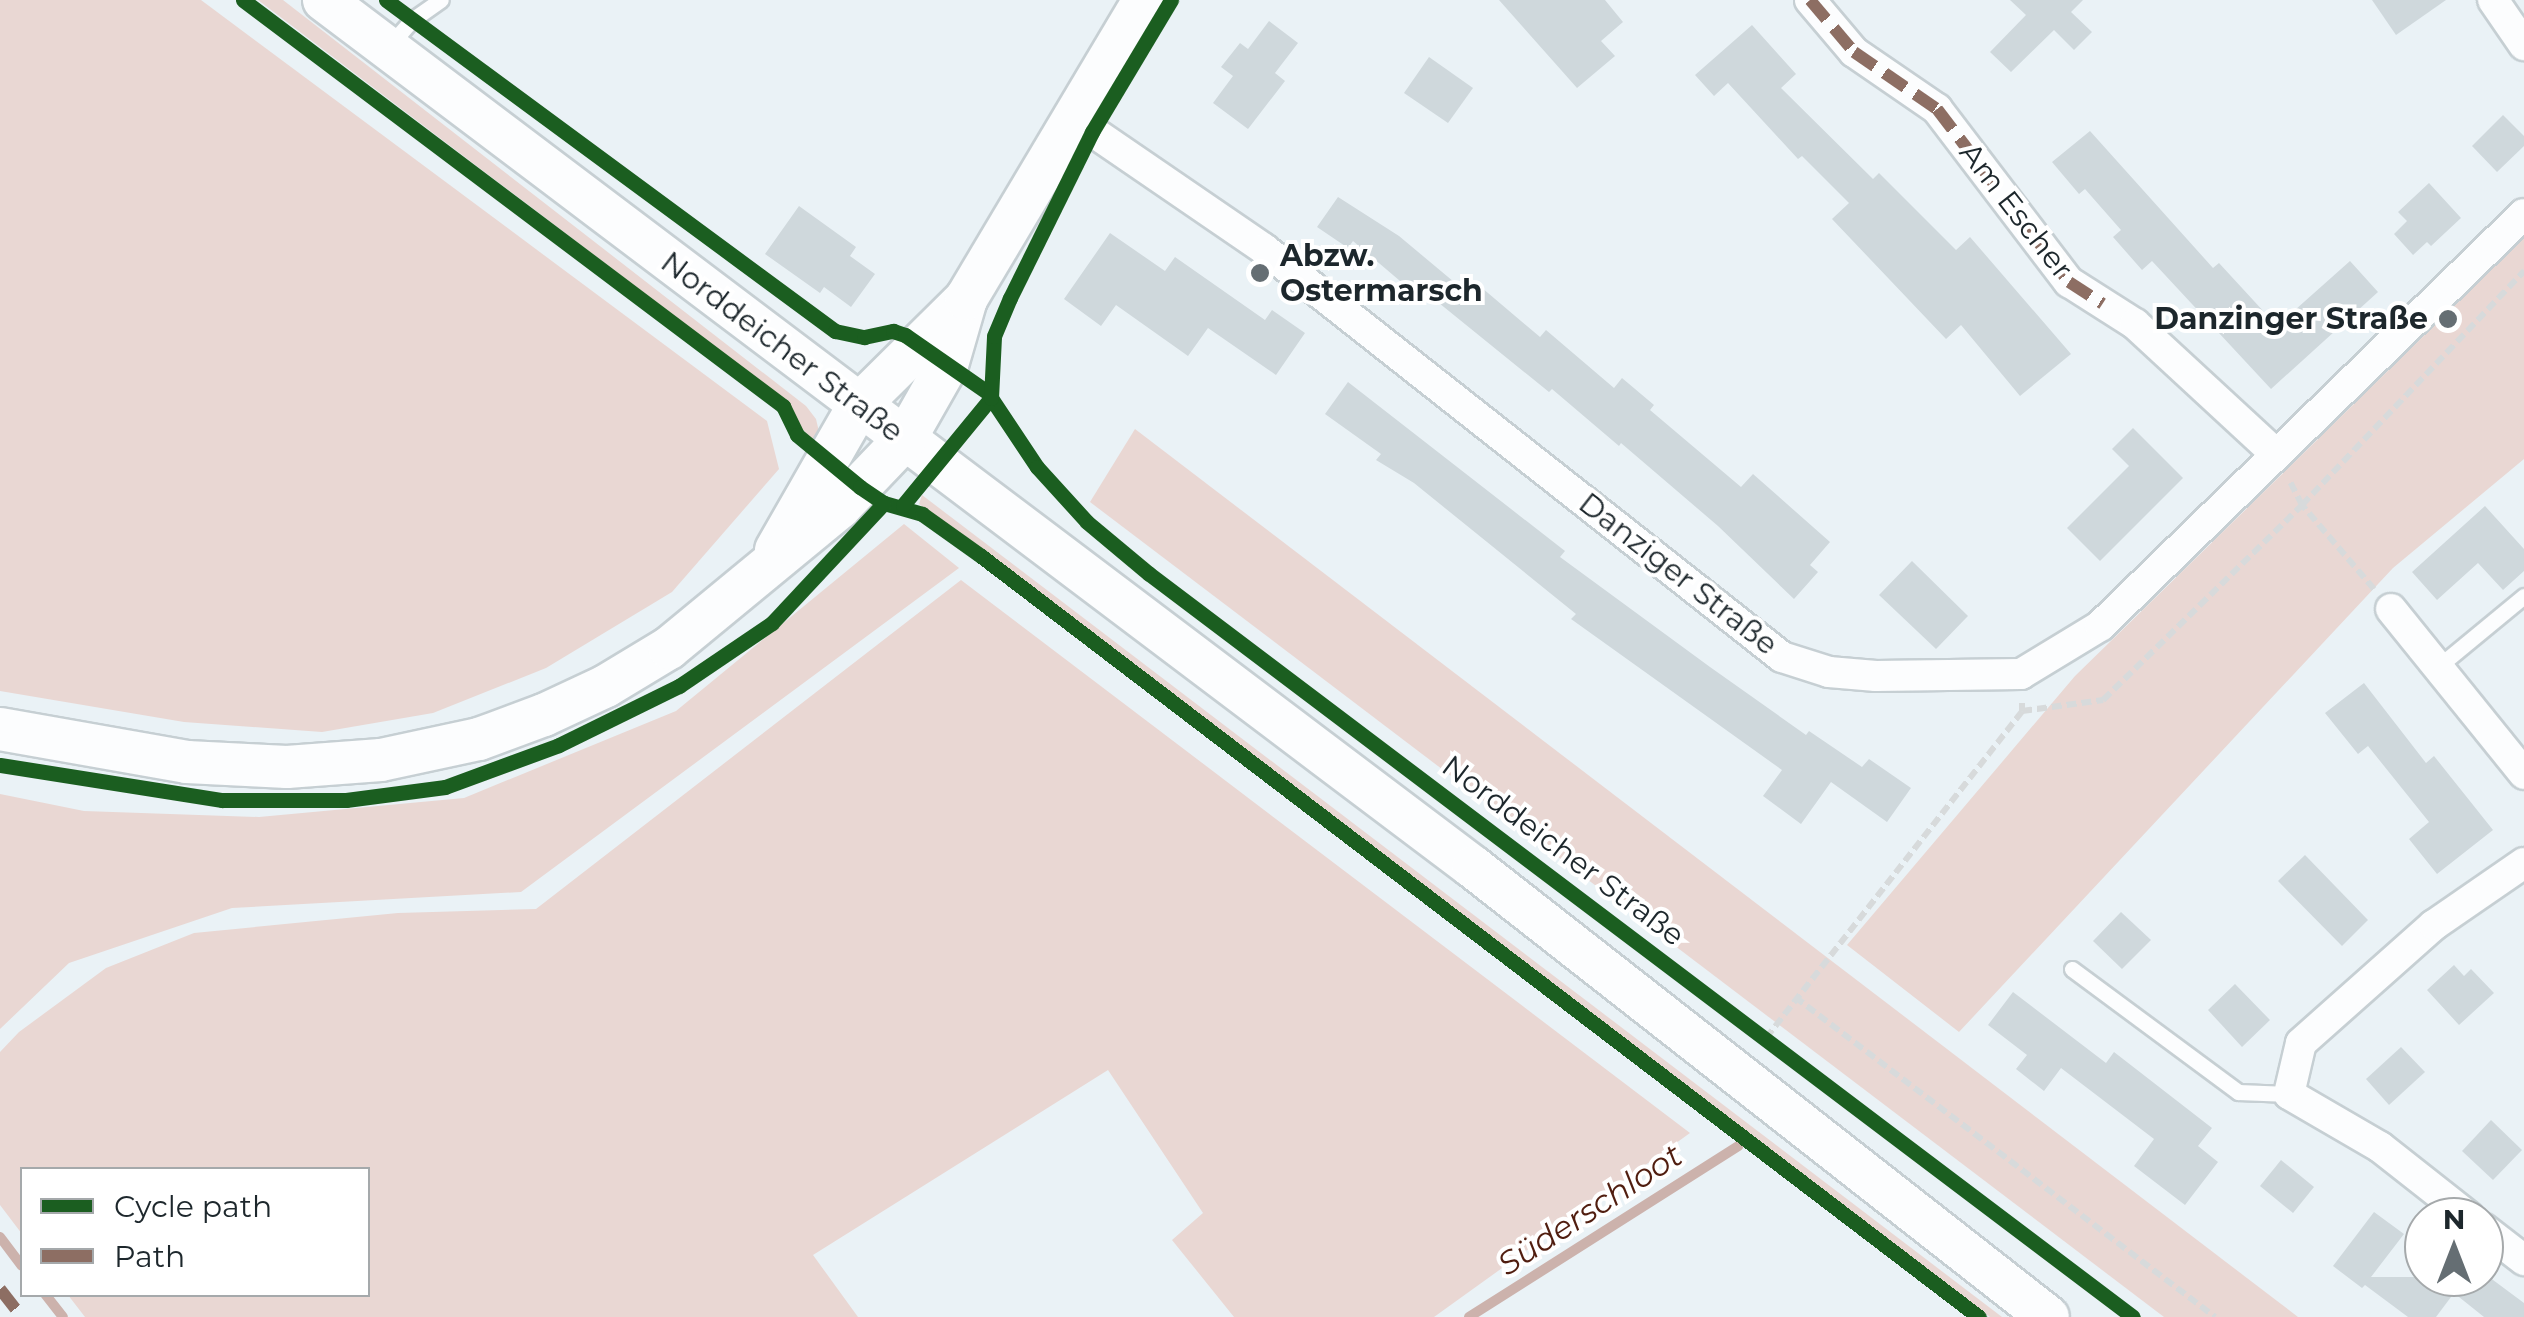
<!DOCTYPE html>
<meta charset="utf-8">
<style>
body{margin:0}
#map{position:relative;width:2524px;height:1317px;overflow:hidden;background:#eaf2f6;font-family:Montserrat,sans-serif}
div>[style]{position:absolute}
.green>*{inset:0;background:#e9d7d3}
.stream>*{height:10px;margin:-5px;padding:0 5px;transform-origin:5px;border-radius:5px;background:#ccb2ac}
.building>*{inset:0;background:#cfd8dc}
.path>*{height:6px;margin-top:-3px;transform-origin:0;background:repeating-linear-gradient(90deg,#d7dadb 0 10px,transparent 0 15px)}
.roads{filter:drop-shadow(2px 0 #c6cfd3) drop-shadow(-2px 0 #c6cfd3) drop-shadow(0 2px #c6cfd3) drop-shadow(0 -2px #c6cfd3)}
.lane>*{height:15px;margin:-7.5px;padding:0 7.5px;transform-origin:7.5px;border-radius:7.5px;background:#fcfdfe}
.street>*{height:30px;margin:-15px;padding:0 15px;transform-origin:15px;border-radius:15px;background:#fcfdfe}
.secondary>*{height:42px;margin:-21px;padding:0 21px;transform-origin:21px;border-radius:21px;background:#fcfdfe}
.quiet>*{height:12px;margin-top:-6px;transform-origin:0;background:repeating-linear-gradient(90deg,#8d6e63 0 25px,transparent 0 37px)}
.cycleway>*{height:15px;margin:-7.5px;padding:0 7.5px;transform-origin:7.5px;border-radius:7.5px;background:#1b5e20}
.dots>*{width:28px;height:28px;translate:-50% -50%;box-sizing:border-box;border:5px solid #fff;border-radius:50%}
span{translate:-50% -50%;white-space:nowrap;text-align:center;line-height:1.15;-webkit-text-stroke:8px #fff;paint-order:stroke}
.street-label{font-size:30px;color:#1d272c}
.poi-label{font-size:30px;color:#1d272c;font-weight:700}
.left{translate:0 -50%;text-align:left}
.right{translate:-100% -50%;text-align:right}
.water-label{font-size:32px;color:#501d0f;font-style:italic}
.legend{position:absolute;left:20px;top:1167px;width:350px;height:130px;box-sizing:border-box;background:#fff;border:2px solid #a5a9ab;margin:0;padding:12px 18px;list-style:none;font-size:30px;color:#1d272c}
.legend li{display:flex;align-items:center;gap:20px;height:50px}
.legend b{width:50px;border:2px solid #a5a9ab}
.north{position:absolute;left:2404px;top:1197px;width:100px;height:100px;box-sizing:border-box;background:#fff;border:2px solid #a5a9ab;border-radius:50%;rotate:0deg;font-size:28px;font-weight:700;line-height:40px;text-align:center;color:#1d272c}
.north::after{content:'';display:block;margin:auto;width:35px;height:45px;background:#656e73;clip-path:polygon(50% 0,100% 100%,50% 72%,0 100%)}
</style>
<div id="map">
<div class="green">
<i style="clip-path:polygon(0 0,201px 0,767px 421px,779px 469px,672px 592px,546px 668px,433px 713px,322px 732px,184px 722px,0 691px)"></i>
<i style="clip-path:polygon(258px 0,283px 0,806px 406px,816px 419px,820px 436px,816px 442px,803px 430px,788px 402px)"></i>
<i style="clip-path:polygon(2524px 238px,2524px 459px,2393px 568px,1959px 1032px,1847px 945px,2075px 676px)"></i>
<i style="clip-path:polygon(1135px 429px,2298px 1317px,2164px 1317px,1090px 502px)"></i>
<i style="clip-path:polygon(922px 495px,968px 530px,2002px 1317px,1990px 1317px,1493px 941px,919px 504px)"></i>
<i style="clip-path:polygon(904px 524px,959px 568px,521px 892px,232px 908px,69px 963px,0 1029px,0 794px,84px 811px,259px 817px,464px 798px,676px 711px)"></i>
<i style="clip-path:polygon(961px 580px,1690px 1133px,1434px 1317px,1234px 1317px,1172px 1240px,1203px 1213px,1108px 1070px,813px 1255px,858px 1317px,85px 1317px,68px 1295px,368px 1294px,368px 1170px,22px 1170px,22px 1234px,0 1205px,0 1052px,19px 1032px,106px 968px,194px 933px,398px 913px,536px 909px)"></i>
</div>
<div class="stream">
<i style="left:0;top:1237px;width:36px;rotate:53deg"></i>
<i style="left:45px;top:1294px;width:29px;rotate:52deg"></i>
<i style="left:1469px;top:1317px;width:319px;rotate:-32.4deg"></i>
</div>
<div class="building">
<i style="clip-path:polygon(1499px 0,1605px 0,1623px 22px,1601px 41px,1615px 56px,1577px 88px)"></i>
<i style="clip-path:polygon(2010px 0,2083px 0,2071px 12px,2092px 32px,2074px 50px,2054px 30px,2011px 72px,1990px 52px,2026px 15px)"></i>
<i style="clip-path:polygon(2372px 0,2446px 0,2396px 35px)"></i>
<i style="clip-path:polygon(1269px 21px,1298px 43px,1275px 73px,1285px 81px,1248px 129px,1213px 103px,1233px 76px,1221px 67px,1240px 43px,1248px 49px)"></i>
<i style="clip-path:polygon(1752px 25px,1796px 74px,1781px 88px,1873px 179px,1879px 173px,1956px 250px,1970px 237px,2071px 354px,2020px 396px,1961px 325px,1946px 339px,1832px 219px,1849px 203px,1802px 156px,1798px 159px,1728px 83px,1714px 96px,1695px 75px)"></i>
<i style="clip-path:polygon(1429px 57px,1473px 88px,1448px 123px,1404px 93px)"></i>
<i style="clip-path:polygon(2503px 115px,2524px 136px,2524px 146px,2497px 172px,2472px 146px)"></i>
<i style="clip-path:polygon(2090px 131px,2213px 268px,2219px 263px,2277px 326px,2350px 261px,2378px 292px,2271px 389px,2152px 261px,2142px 270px,2113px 237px,2121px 230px,2085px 189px,2079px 194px,2052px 162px)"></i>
<i style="clip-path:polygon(2429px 183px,2461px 218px,2431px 246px,2427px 242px,2413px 255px,2394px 234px,2407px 221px,2398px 212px)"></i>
<i style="clip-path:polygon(1338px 197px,1399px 236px,1466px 292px,1475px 282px,1540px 337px,1546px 330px,1614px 388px,1622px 378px,1654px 405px,1650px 410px,1741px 487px,1753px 474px,1830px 542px,1810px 565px,1818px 572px,1794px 599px,1718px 526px,1621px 443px,1619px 446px,1552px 389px,1549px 392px,1418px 286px,1413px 292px,1353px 241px,1348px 248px,1317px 227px)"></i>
<i style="clip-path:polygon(799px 206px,856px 247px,850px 256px,875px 274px,851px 307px,824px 287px,820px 293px,765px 254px)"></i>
<i style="clip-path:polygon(1110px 233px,1165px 271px,1175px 257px,1265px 320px,1272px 310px,1305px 333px,1276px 375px,1208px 328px,1188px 356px,1116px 305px,1101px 326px,1064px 299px)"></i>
<i style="clip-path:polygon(1348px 382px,1565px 551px,1560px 557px,1710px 667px,1806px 735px,1809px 731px,1862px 767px,1869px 759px,1911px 788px,1887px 822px,1831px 782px,1801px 824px,1763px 796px,1782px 770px,1571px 619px,1576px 614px,1414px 483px,1376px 460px,1381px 454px,1325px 414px)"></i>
<i style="clip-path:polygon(2133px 428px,2183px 478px,2100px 561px,2067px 528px,2129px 466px,2112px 449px)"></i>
<i style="clip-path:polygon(2485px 506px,2524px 549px,2524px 571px,2503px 590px,2478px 563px,2437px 600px,2412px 572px)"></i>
<i style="clip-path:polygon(1912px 561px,1968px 616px,1936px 649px,1879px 595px)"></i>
<i style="clip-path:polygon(2364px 683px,2426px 763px,2434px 756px,2493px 830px,2437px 874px,2409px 839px,2429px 822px,2368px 746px,2358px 754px,2325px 713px)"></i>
<i style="clip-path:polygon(2305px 855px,2368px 920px,2342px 946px,2278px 881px)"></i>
<i style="clip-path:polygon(2121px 912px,2151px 940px,2122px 969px,2093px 941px)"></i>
<i style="clip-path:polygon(2454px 965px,2464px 976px,2471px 969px,2494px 993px,2459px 1025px,2427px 990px)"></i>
<i style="clip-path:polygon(2235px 984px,2270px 1020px,2242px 1047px,2208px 1010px)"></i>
<i style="clip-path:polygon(2013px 992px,2106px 1063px,2114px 1052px,2212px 1128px,2198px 1146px,2218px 1162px,2185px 1205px,2134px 1166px,2154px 1139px,2061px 1068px,2044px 1091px,2016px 1069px,2027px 1055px,1988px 1025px)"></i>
<i style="clip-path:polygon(2401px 1047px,2425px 1072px,2389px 1105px,2366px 1079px)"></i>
<i style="clip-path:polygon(2491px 1120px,2522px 1150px,2493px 1180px,2462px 1151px)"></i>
<i style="clip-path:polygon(2281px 1160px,2314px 1187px,2293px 1213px,2260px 1186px)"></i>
<i style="clip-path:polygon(2374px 1212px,2404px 1234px,2371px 1277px,2489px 1277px,2524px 1303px,2524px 1317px,2484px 1317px,2454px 1293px,2436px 1317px,2408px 1317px,2365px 1285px,2362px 1288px,2333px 1266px)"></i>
</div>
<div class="path">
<i style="left:991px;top:398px;width:83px;rotate:56.3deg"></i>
<i style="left:1037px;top:467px;width:74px;rotate:47.7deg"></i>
<i style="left:1087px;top:522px;width:48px;rotate:39deg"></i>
<i style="left:2374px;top:589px;width:111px;rotate:-130.6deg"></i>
<i style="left:2302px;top:505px;width:323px;rotate:-46.5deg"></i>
<i style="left:2022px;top:711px;width:82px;rotate:-7.7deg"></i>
<i style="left:2103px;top:700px;width:279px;rotate:-44.4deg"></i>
<i style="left:2302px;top:505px;width:28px;rotate:-117deg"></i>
<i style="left:1529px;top:859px;width:758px;rotate:37.17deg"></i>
<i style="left:1795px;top:997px;width:528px;rotate:37.3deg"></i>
<i style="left:1766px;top:1038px;width:415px;rotate:-51.9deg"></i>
<i style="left:2022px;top:711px;width:8px;rotate:-90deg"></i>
</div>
<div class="roads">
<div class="lane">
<i style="left:390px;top:45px;width:33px;rotate:-49deg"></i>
<i style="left:412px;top:20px;width:35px;rotate:-35deg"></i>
<i style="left:2439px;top:666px;width:110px;rotate:-39.5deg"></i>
<i style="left:2072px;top:969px;width:207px;rotate:36.5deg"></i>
<i style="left:2238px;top:1092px;width:51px;rotate:2.2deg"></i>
</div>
<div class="street">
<i style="left:1810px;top:0;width:68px;rotate:49.8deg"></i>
<i style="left:1854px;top:52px;width:101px;rotate:34.5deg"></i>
<i style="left:1937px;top:109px;width:218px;rotate:52.7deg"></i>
<i style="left:2069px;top:282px;width:78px;rotate:32.5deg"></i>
<i style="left:2135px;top:324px;width:192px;rotate:42.7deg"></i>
<i style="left:2493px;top:0;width:55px;rotate:55.4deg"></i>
<i style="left:1073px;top:118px;width:232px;rotate:34.4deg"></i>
<i style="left:1264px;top:249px;width:659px;rotate:38.23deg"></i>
<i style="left:1782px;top:657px;width:49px;rotate:17.7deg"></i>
<i style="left:1829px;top:672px;width:47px;rotate:4.9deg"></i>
<i style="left:1876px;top:676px;width:145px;rotate:-0.8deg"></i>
<i style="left:2021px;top:674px;width:92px;rotate:-31.3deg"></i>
<i style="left:2100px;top:626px;width:591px;rotate:-44.18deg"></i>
<i style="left:2391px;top:609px;width:212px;rotate:51.1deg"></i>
<i style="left:2469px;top:1217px;width:113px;rotate:-141.8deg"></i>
<i style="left:2380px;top:1147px;width:105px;rotate:-149.8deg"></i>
<i style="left:2289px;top:1094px;width:52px;rotate:-76.8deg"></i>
<i style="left:2301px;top:1043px;width:178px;rotate:-41.6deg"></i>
<i style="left:2434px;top:925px;width:109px;rotate:-34.6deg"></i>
<i style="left:2484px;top:1229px;width:51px;rotate:37.8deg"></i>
</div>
<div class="secondary">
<i style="left:324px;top:0;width:1439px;rotate:37.04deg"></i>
<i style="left:1473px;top:867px;width:730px;rotate:38.05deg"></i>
<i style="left:776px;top:550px;width:167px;rotate:-60.2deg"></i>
<i style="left:859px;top:405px;width:151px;rotate:-44.7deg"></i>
<i style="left:0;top:729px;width:190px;rotate:10deg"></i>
<i style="left:187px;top:762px;width:100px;rotate:2.9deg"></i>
<i style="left:287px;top:767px;width:94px;rotate:-4.3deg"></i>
<i style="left:381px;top:760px;width:100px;rotate:-12.1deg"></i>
<i style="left:479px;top:739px;width:69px;rotate:-20.3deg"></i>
<i style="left:544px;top:715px;width:68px;rotate:-25.1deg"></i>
<i style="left:606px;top:686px;width:74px;rotate:-31.1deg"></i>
<i style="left:669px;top:648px;width:220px;rotate:-39.5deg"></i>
<i style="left:839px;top:508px;width:95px;rotate:-46.3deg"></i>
<i style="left:905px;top:439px;width:85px;rotate:-60.4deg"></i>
<i style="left:947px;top:365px;width:69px;rotate:-73.9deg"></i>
<i style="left:966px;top:299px;width:348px;rotate:-59.2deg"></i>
</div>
</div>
<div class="quiet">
<i style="left:1810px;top:0;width:68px;rotate:49.8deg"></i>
<i style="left:1854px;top:52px;width:101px;rotate:34.5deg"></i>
<i style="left:1937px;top:109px;width:218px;rotate:52.7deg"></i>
<i style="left:2069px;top:282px;width:40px;rotate:32.9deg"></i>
<i style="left:0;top:1289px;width:36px;rotate:52deg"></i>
</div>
<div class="cycleway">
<i style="left:243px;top:0;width:676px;rotate:36.94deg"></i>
<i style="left:783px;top:406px;width:32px;rotate:64deg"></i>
<i style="left:797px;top:435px;width:82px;rotate:39.5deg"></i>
<i style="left:860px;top:487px;width:29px;rotate:34deg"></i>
<i style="left:884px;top:503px;width:40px;rotate:16deg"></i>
<i style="left:922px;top:514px;width:72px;rotate:35.4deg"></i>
<i style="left:981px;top:556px;width:1255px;rotate:37.33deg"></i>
<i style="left:386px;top:0;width:558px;rotate:36.4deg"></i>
<i style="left:835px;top:331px;width:30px;rotate:12deg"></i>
<i style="left:864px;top:337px;width:30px;rotate:-12deg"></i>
<i style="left:893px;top:331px;width:13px;rotate:18deg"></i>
<i style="left:905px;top:335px;width:103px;rotate:34.8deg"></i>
<i style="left:991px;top:398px;width:83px;rotate:56.3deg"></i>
<i style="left:1037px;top:467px;width:74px;rotate:47.7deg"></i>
<i style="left:1087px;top:522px;width:80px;rotate:39.9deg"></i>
<i style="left:1148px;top:573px;width:1234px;rotate:37.06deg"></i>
<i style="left:903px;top:505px;width:139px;rotate:-50.6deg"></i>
<i style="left:991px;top:398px;width:62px;rotate:-87.2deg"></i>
<i style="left:994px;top:336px;width:41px;rotate:-67.2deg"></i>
<i style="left:1010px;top:298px;width:185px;rotate:-63.7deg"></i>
<i style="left:1092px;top:132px;width:154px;rotate:-59.1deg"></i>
<i style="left:0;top:765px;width:225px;rotate:9deg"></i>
<i style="left:222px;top:800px;width:124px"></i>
<i style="left:346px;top:800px;width:100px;rotate:-7.5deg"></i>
<i style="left:445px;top:787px;width:121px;rotate:-20.2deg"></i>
<i style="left:559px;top:745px;width:134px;rotate:-26.2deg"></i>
<i style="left:679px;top:686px;width:112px;rotate:-34.1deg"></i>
<i style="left:772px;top:623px;width:164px;rotate:-47deg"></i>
</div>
<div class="dots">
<i style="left:1260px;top:273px;background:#656e73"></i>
<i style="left:2448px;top:319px;background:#656e73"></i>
</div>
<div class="street-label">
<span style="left:2016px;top:211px;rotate:52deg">Am Escher</span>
<span style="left:782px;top:347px;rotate:37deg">Norddeicher Straße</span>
<span style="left:1678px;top:574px;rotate:38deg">Danziger Straße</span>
<span style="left:1563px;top:851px;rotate:37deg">Norddeicher Straße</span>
</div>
<div class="poi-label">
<span class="left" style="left:1280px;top:273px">Abzw.<br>Ostermarsch</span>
<span class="right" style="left:2428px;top:319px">Danzinger Straße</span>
</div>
<div class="water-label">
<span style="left:1590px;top:1210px;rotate:-33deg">Süderschloot</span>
</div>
<ul class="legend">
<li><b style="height:12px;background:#1b5e20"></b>Cycle path</li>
<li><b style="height:12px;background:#8d6e63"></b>Path</li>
</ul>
<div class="north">N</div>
</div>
